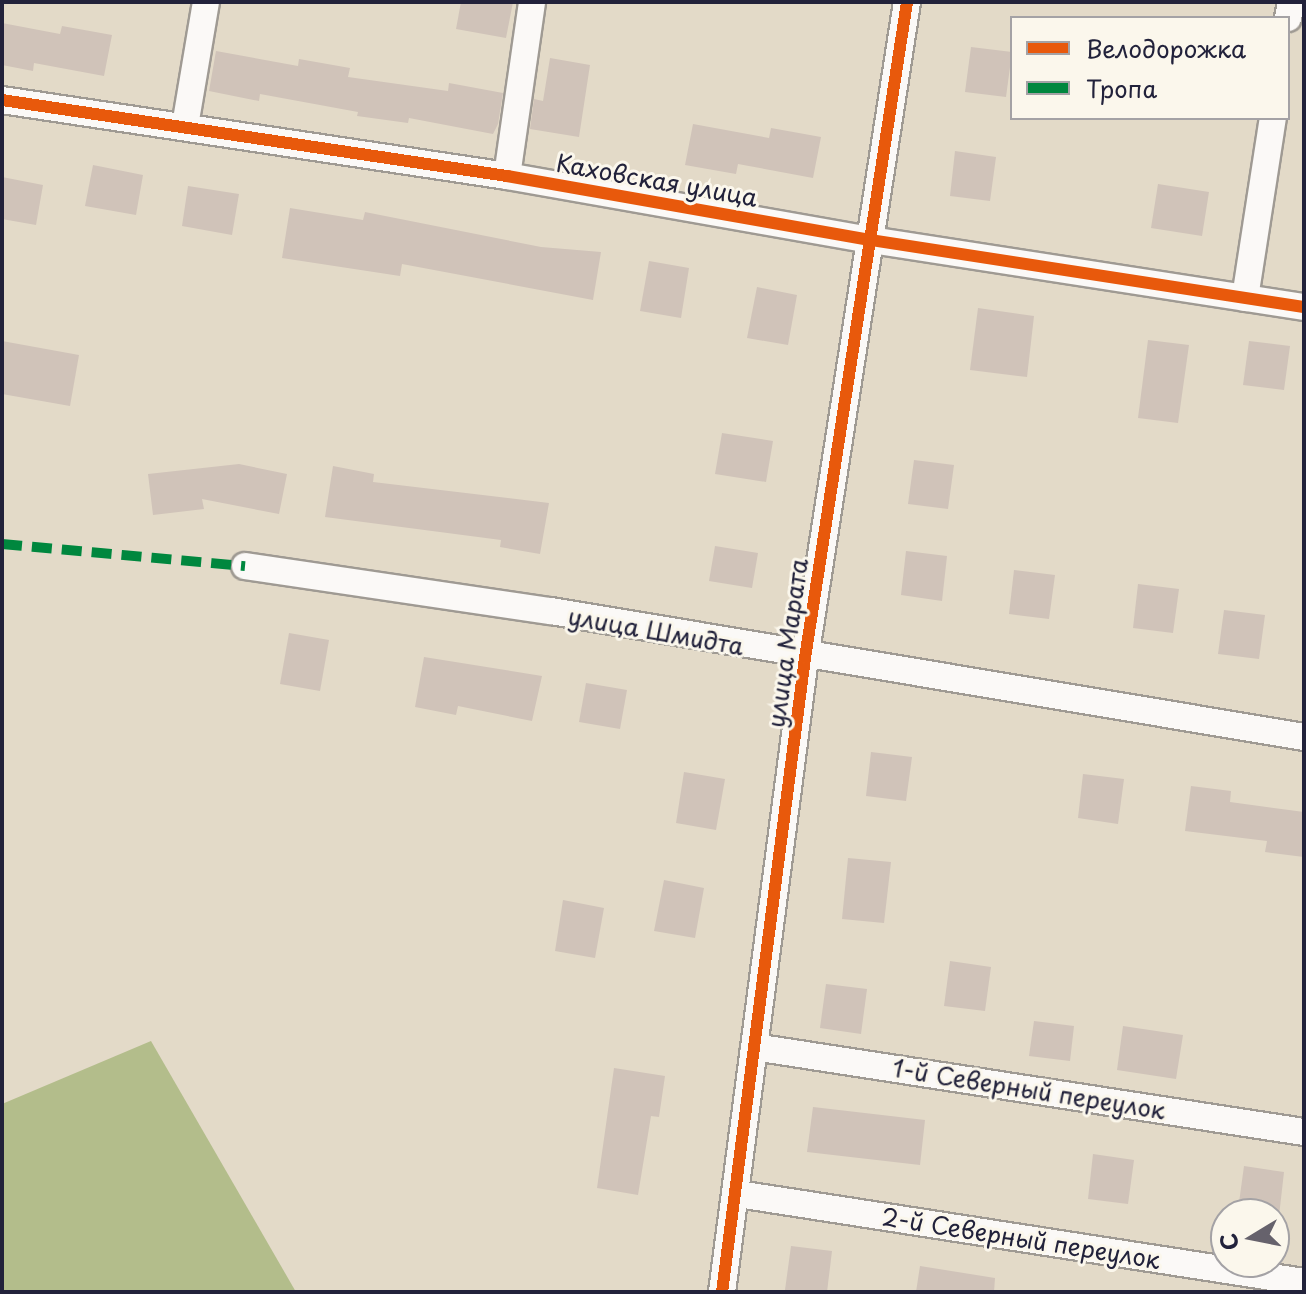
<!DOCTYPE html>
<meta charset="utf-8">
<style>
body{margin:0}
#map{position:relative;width:1306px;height:1294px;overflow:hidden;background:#e3dac8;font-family:"Playpen Sans",sans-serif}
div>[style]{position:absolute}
.forest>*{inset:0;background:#b3bd8b}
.building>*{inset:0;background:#d0c3b9}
.roads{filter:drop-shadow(2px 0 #9f9a93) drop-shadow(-2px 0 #9f9a93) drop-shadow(0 2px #9f9a93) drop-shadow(0 -2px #9f9a93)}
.street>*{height:26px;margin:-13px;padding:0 13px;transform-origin:13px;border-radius:13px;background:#fbf9f7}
.quiet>*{height:10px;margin-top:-5px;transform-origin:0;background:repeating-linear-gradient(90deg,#00873e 0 20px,transparent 0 30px)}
.cycleway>*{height:12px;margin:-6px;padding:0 6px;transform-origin:6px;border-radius:6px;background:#e8590c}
span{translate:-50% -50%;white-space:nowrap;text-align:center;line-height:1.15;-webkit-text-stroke:6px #fbf7ec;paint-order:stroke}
.street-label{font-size:24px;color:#22223b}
.frame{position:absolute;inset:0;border:4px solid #22223b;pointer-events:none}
.legend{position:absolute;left:1010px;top:16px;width:280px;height:104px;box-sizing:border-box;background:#fbf7ec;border:2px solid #a4a2a5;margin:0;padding:10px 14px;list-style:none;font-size:24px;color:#22223b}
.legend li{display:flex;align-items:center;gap:16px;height:40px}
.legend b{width:40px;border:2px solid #a4a2a5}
.north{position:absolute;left:1210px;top:1198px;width:80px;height:80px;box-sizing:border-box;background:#fbf7ec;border:2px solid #a4a2a5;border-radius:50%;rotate:260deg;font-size:22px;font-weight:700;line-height:32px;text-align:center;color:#22223b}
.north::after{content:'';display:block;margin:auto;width:28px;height:36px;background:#66626c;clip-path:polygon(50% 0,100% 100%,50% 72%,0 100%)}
</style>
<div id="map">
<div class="forest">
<i style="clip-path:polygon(151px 1041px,296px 1292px,2px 1292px,2px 1104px)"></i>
</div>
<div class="building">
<i style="clip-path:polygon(461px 2px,513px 2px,506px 38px,456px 29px)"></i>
<i style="clip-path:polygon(2px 23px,60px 34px,62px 26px,112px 35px,104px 76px,34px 63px,33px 71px,2px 65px)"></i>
<i style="clip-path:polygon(971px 47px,1012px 52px,1006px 97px,965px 92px)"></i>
<i style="clip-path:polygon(216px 51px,298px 66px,299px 59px,350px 68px,348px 77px,448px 91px,449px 83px,503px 93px,498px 124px,493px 134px,409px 118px,408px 123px,357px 116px,358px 112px,260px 94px,259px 101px,209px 91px)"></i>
<i style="clip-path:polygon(550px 58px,590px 65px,579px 137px,530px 129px,534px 99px,543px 101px)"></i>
<i style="clip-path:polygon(693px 124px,769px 138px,771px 128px,821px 137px,813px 178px,738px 164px,736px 174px,685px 165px)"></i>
<i style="clip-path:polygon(955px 151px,996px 157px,990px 201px,950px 196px)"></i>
<i style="clip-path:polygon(93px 165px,143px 175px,136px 215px,85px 206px)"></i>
<i style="clip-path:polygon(2px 177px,43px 185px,36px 225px,2px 219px)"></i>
<i style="clip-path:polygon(1158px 184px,1209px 192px,1202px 236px,1151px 228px)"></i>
<i style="clip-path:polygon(188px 186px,239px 194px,232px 235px,182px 226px)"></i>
<i style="clip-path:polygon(290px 208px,363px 220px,365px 212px,541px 247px,601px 252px,593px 300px,402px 264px,400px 276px,282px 258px)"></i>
<i style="clip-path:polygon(649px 261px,689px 268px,681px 318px,640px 311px)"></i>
<i style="clip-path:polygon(757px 287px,797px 295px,788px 345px,747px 338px)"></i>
<i style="clip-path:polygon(978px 308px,1034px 316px,1027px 377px,970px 370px)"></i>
<i style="clip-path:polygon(1148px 340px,1189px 345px,1178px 423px,1138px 418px)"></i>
<i style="clip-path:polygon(2px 341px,79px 355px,70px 406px,2px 394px)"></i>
<i style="clip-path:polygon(1249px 341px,1290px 346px,1284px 390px,1243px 385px)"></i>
<i style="clip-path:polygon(722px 433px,773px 441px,766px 482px,715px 474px)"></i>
<i style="clip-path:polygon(914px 460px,954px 465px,948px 509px,908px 504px)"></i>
<i style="clip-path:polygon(239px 464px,287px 474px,279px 514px,202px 499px,204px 509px,153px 515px,148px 474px)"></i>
<i style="clip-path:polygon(333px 466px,374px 474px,373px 482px,549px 503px,540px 554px,500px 547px,501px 540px,325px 517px)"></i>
<i style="clip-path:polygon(715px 546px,758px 553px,752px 588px,709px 581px)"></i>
<i style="clip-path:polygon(906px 551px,947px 556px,942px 601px,901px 595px)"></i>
<i style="clip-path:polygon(1014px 570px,1055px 575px,1049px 619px,1009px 614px)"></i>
<i style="clip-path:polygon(1138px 584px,1179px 589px,1173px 633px,1133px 628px)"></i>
<i style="clip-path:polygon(1224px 610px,1265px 615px,1259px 659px,1218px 654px)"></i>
<i style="clip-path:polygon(289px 633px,329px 640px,320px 691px,280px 684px)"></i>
<i style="clip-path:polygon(424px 657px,542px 676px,532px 721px,458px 706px,456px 715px,415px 707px)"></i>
<i style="clip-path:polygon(586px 683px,627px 690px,620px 729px,579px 722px)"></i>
<i style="clip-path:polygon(871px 752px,912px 757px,906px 801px,866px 796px)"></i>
<i style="clip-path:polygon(684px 772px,725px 779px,716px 830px,676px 823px)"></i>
<i style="clip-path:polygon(1083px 774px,1124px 779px,1118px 824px,1078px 818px)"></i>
<i style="clip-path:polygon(1191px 786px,1231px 791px,1230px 802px,1304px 812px,1304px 857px,1265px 852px,1267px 841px,1185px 831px)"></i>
<i style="clip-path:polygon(848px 858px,891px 862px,884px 923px,842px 919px)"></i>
<i style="clip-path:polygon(664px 880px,704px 888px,695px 938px,654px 931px)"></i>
<i style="clip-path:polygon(563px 900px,604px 908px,595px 958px,555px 951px)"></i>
<i style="clip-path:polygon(950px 961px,991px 967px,985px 1011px,944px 1006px)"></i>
<i style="clip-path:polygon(826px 984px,867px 989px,861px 1034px,820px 1028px)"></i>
<i style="clip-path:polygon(1034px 1021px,1074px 1026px,1070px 1061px,1029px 1056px)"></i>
<i style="clip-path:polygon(1123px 1026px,1183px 1035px,1176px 1079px,1117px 1070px)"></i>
<i style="clip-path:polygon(614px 1068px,665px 1076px,659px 1117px,651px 1116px,638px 1195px,597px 1188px)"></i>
<i style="clip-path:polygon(813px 1107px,925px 1120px,920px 1165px,807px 1152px)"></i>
<i style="clip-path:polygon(1093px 1154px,1134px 1160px,1128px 1204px,1088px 1199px)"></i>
<i style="clip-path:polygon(1244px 1166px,1284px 1172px,1279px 1216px,1238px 1210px)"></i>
<i style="clip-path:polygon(791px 1246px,832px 1251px,827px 1292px,785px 1290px)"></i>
<i style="clip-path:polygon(920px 1266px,995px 1278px,994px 1292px,916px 1292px)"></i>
</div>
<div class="roads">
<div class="street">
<i style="left:1288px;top:18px;width:16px;rotate:-79deg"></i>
<i style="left:2px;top:100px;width:511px;rotate:8.56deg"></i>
<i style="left:507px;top:176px;width:370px;rotate:10deg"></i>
<i style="left:871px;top:240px;width:438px;rotate:8.8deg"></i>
<i style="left:185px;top:126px;width:126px;rotate:-80.4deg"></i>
<i style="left:507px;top:176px;width:176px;rotate:-81.8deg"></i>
<i style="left:1245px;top:298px;width:182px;rotate:-81.2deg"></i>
<i style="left:245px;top:566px;width:309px;rotate:8.4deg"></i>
<i style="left:551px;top:611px;width:763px;rotate:9.5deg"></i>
<i style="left:754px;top:1047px;width:557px;rotate:8.79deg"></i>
<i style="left:738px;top:1194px;width:573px;rotate:8.84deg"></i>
<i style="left:722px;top:1292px;width:639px;rotate:-82.54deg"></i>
<i style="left:805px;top:658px;width:664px;rotate:-81.16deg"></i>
</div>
</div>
<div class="quiet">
<i style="left:2px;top:544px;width:244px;rotate:5.2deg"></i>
</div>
<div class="cycleway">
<i style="left:2px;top:100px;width:511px;rotate:8.56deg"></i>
<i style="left:507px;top:176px;width:370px;rotate:10deg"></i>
<i style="left:871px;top:240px;width:438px;rotate:8.8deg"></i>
<i style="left:722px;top:1292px;width:639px;rotate:-82.54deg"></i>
<i style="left:805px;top:658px;width:664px;rotate:-81.16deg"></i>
</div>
<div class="street-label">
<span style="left:657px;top:180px;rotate:10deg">Каховская улица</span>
<span style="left:656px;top:631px;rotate:10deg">улица Шмидта</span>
<span style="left:787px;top:643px;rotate:-82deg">улица Марата</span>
<span style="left:1029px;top:1089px;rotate:9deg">1-й Северный переулок</span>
<span style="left:1021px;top:1238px;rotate:9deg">2-й Северный переулок</span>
</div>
<div class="frame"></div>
<ul class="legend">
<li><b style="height:10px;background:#e8590c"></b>Велодорожка</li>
<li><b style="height:10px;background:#00873e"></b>Тропа</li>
</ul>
<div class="north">С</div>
</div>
